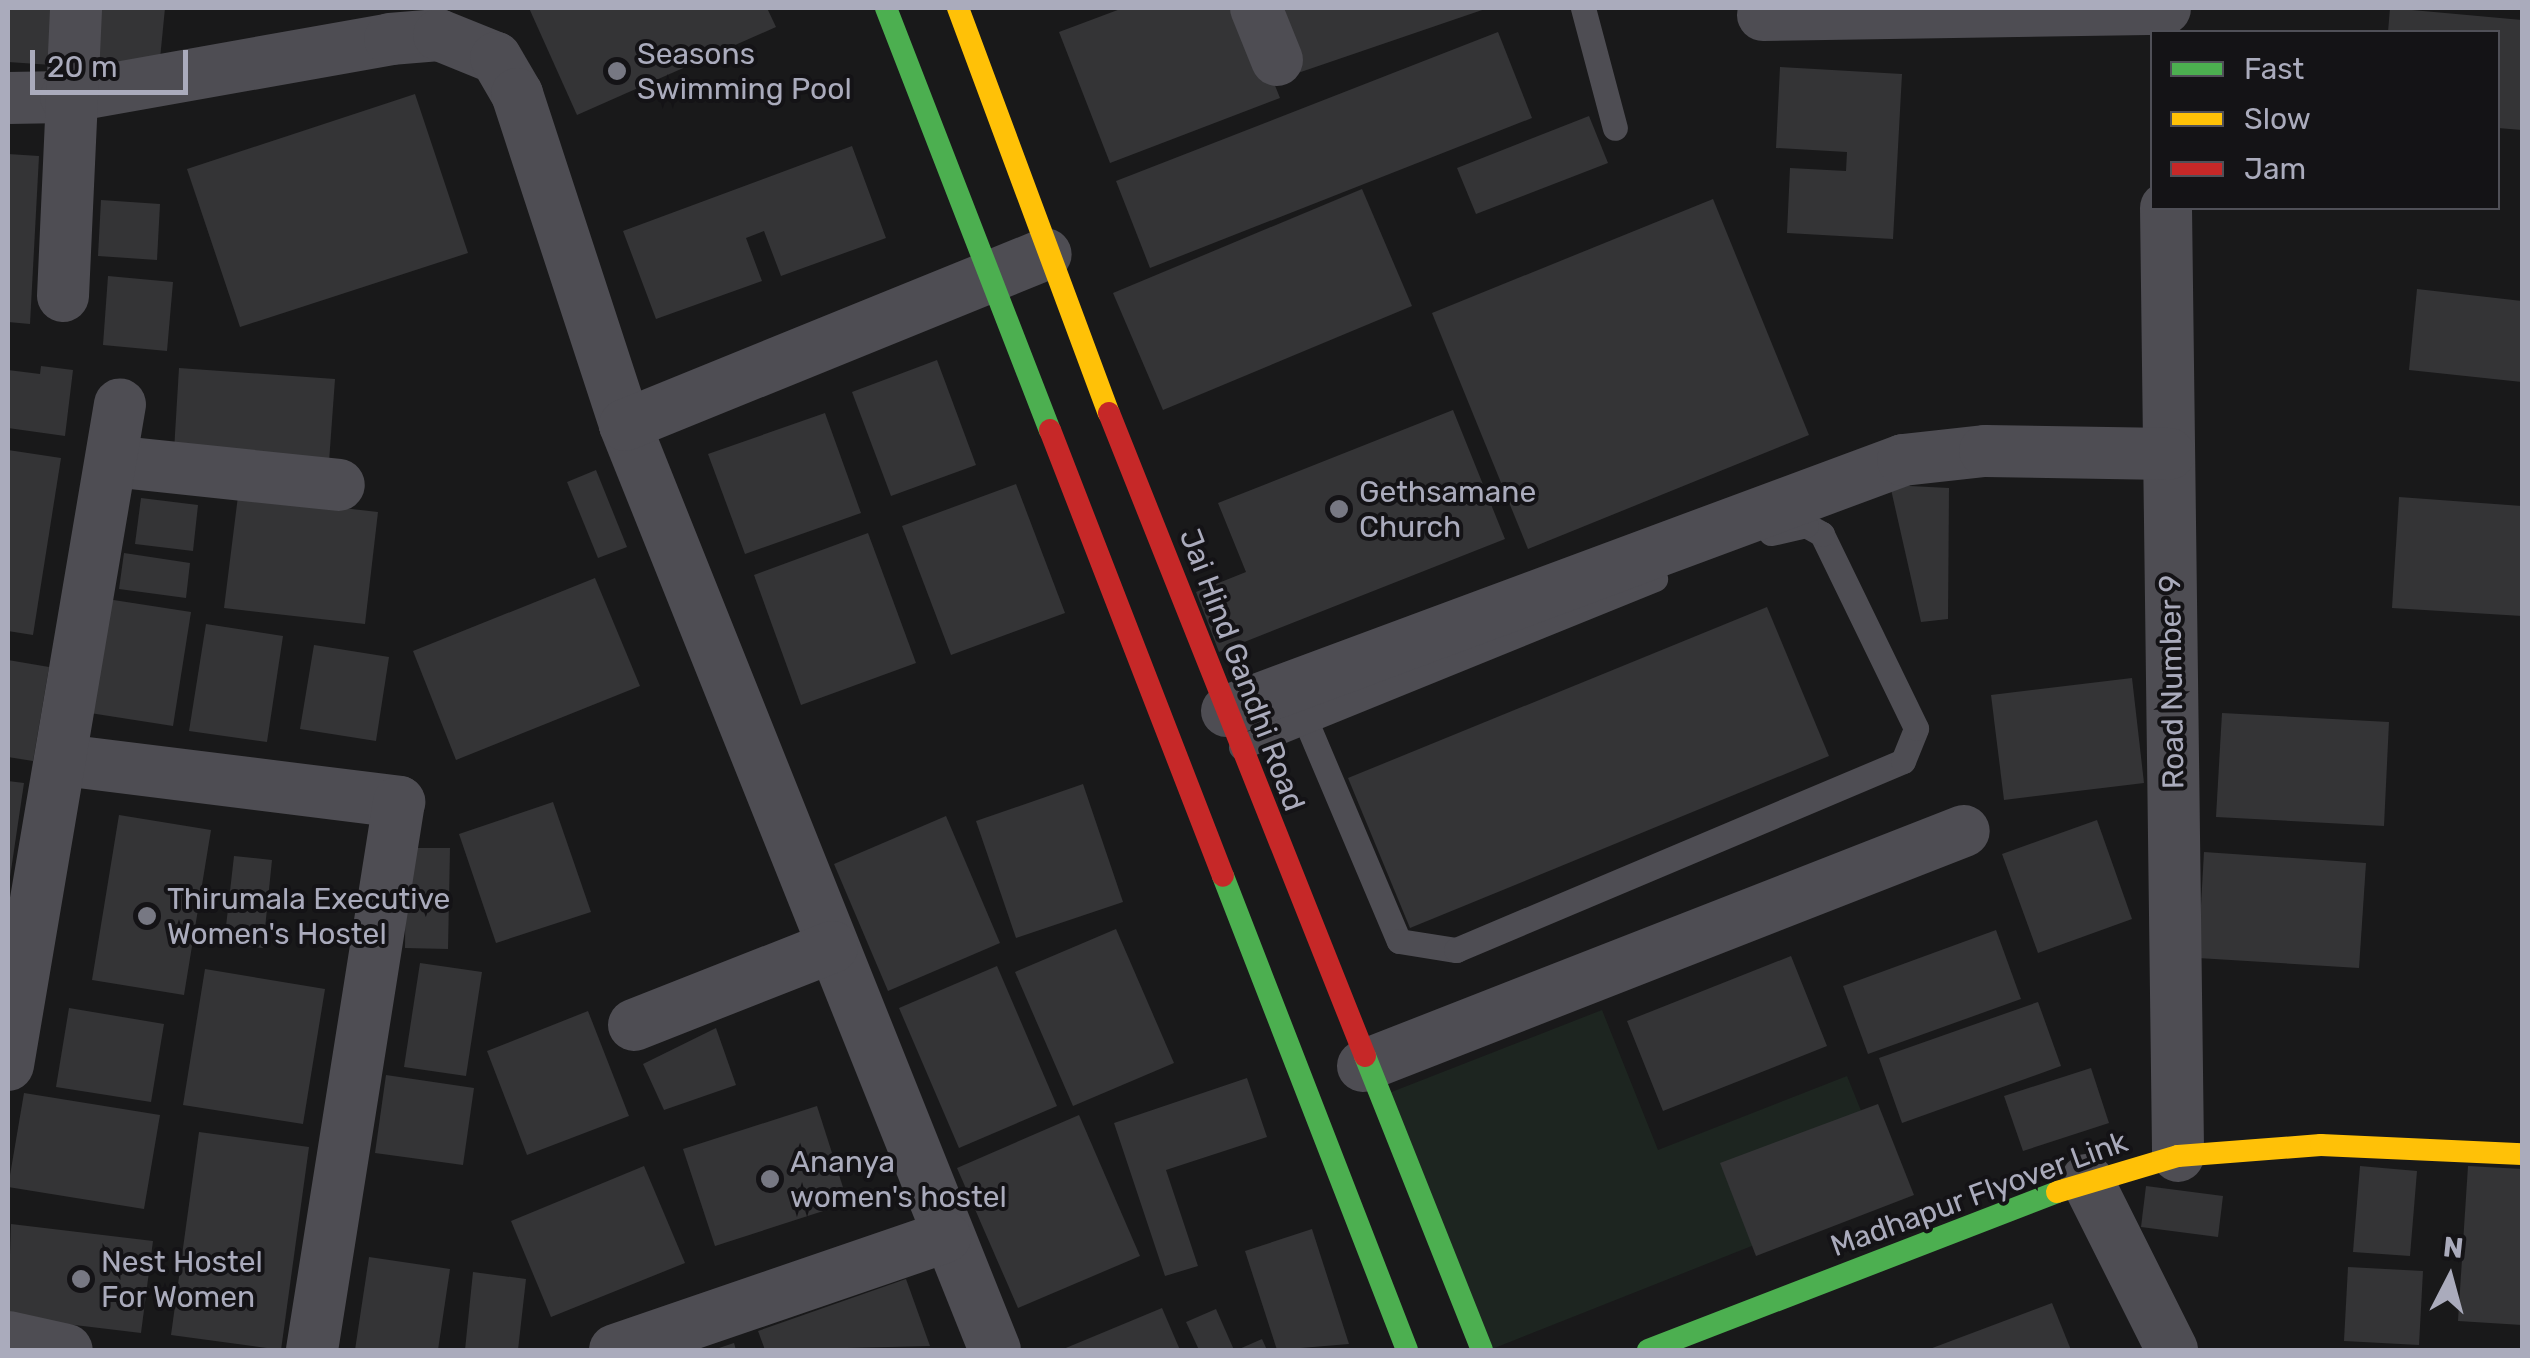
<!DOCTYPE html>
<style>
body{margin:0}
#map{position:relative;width:2530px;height:1358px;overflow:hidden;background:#19191a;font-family:Rubik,sans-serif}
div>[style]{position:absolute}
.green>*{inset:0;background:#1d2520}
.building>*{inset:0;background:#343436}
.lane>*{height:25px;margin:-12.5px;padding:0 12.5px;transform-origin:12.5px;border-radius:12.5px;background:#4e4d53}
.street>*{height:52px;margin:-26px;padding:0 26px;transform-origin:26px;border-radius:26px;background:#4e4d53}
.fast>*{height:22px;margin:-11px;padding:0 11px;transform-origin:11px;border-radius:11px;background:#4caf50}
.slow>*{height:22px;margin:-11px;padding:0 11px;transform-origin:11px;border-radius:11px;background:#ffc107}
.jam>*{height:22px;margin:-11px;padding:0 11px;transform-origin:11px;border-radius:11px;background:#c62828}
.dots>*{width:28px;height:28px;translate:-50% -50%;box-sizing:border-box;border:5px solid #141316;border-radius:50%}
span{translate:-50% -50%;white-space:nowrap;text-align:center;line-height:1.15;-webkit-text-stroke:8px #141316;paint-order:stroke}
.poi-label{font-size:30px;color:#aaabbc}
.left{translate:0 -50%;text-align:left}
.street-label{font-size:30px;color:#aaabbc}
.frame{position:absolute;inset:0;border:10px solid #aaabbc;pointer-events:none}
.legend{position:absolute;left:2150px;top:30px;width:350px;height:180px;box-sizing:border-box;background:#141316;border:2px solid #505058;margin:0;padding:12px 18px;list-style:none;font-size:30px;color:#aaabbc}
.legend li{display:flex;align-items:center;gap:20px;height:50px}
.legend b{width:50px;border:2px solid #505058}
.north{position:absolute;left:2400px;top:1228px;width:100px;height:100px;-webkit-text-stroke:8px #141316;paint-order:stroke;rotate:6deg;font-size:28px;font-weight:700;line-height:40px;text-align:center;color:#aaabbc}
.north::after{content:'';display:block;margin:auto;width:35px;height:45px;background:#aaabbc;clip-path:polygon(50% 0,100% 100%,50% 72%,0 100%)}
.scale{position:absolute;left:30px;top:50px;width:158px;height:45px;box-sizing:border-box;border:5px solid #aaabbc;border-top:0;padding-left:12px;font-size:30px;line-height:35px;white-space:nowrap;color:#aaabbc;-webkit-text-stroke:8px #141316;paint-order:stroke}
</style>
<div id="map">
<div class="green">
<i style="clip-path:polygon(1602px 1010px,1658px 1150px,1847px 1076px,1893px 1190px,1492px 1349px,1389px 1093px)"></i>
</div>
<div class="building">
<i style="clip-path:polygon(8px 8px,56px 8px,52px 65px,8px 62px)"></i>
<i style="clip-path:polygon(94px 8px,165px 8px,159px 69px,88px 63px)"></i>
<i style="clip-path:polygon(529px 8px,767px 8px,776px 27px,577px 115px)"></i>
<i style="clip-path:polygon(1123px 8px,1244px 8px,1280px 98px,1110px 163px,1059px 32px)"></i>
<i style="clip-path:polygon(1269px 8px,1488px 8px,1292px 75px)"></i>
<i style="clip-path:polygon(2390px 8px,2522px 20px,2522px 130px,2498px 128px,2498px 32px,2388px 32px)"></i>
<i style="clip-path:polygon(1498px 32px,1532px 118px,1150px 268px,1116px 181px)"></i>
<i style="clip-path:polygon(1780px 67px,1902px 74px,1893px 239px,1787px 233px,1790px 168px,1846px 171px,1847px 152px,1776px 148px)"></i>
<i style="clip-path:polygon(415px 94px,468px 253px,240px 327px,187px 169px)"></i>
<i style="clip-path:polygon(1589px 116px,1608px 163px,1476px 214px,1457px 168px)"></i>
<i style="clip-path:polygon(852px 146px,886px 238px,781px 276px,764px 231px,746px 238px,762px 281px,656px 319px,623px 231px)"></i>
<i style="clip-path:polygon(8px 154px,39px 156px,30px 324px,8px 322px)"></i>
<i style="clip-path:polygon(1362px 189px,1412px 306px,1163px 410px,1113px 293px)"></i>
<i style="clip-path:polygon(1713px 199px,1809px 435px,1528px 549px,1432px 313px)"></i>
<i style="clip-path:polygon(101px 200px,160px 204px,157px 260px,98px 256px)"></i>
<i style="clip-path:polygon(108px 276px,173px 282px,167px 351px,103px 345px)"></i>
<i style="clip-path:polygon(2417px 289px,2522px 301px,2522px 382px,2409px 370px)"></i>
<i style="clip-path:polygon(937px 360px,976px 465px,891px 496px,852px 392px)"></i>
<i style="clip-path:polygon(41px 366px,73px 370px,65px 436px,8px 428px,8px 370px,40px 374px)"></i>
<i style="clip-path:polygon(179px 368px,335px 379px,329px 462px,174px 451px)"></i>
<i style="clip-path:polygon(1453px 410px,1505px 539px,1219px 652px,1196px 592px,1246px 572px,1218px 503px)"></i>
<i style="clip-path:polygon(825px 413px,861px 513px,745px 554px,708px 454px)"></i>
<i style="clip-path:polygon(8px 450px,61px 458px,33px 635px,8px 631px)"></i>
<i style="clip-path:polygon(596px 470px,627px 547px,598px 558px,567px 482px)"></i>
<i style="clip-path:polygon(1016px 484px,1065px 613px,951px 655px,902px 526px)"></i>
<i style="clip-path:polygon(1890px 485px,1949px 488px,1948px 619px,1921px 622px)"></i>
<i style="clip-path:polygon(238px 496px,378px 512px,365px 624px,224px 608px)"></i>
<i style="clip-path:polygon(2399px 497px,2522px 506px,2522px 616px,2392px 608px)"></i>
<i style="clip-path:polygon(141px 498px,198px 505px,193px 551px,135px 544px)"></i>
<i style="clip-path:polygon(868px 533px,916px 663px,801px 705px,754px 575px)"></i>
<i style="clip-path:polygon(124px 553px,190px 563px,186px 598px,119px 589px)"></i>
<i style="clip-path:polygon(595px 578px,640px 686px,456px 760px,413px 651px)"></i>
<i style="clip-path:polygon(107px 599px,191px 612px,173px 726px,90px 713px)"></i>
<i style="clip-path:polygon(1767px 607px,1829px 756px,1410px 928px,1348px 778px)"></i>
<i style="clip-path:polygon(206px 624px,283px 636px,267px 742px,189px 731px)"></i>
<i style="clip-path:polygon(314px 645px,389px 657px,376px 741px,300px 729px)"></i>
<i style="clip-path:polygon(8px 660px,49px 667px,33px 761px,8px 757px)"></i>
<i style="clip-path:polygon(2132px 678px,2144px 783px,2004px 800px,1991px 695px)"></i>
<i style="clip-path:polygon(2222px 713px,2389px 722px,2384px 826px,2216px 817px)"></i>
<i style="clip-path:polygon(8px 781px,24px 783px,10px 877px,8px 876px)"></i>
<i style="clip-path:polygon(1083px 784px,1123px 902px,1016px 938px,976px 821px)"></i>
<i style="clip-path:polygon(553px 802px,591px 912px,496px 943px,459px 834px)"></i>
<i style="clip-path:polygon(119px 815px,211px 830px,184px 995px,92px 980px)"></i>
<i style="clip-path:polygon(946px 816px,1000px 943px,888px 991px,834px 864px)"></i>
<i style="clip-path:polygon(2097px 820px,2132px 919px,2038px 953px,2002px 854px)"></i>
<i style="clip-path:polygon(406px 848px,450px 848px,448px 949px,405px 948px)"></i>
<i style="clip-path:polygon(2204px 852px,2366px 863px,2359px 968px,2198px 958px)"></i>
<i style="clip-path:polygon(234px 856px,272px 860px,263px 948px,224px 944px)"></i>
<i style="clip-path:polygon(1116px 929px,1174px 1063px,1073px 1106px,1015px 972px)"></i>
<i style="clip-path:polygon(1996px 930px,2021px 999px,1868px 1054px,1843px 986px)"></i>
<i style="clip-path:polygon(1791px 956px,1827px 1046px,1663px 1111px,1627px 1021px)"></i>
<i style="clip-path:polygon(420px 963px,482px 972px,466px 1076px,404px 1067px)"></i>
<i style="clip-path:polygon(997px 966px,1057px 1106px,959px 1148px,899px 1008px)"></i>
<i style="clip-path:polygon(205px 969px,325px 989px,303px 1124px,183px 1105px)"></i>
<i style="clip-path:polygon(2038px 1002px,2061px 1066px,1902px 1123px,1879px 1058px)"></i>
<i style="clip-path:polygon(69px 1008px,164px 1024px,151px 1102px,56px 1087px)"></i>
<i style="clip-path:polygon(588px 1011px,629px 1116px,527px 1155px,487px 1051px)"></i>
<i style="clip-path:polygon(716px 1028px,736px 1085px,664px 1110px,643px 1064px)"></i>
<i style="clip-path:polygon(2091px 1068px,2109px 1123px,2023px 1151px,2004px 1096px)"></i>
<i style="clip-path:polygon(386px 1075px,474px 1088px,463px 1165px,375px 1153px)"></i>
<i style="clip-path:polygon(1247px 1078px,1267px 1137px,1166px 1170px,1198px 1266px,1165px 1276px,1114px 1123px)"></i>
<i style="clip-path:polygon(24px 1093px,160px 1115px,144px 1209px,8px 1187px)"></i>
<i style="clip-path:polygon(1878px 1104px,1914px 1195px,1756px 1256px,1720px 1163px)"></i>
<i style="clip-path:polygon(817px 1106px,848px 1203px,715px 1246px,683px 1149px)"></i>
<i style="clip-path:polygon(1079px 1115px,1140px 1256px,1018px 1308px,957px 1168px)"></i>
<i style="clip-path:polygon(199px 1132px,309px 1147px,281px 1350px,171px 1335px)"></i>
<i style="clip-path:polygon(644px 1166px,685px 1263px,551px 1317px,511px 1221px)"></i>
<i style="clip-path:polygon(2360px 1166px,2417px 1171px,2410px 1256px,2353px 1252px)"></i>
<i style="clip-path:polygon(2468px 1166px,2522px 1169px,2522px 1325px,2458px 1321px)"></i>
<i style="clip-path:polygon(2146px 1186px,2223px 1196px,2218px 1237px,2141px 1227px)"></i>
<i style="clip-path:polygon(11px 1224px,153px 1241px,141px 1333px,8px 1317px)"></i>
<i style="clip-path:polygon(1312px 1229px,1349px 1344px,1277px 1350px,1245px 1251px)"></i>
<i style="clip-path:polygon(369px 1257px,450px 1269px,438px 1350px,355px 1350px)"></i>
<i style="clip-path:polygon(2348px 1267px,2423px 1271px,2419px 1345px,2344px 1341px)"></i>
<i style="clip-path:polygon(473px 1272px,526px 1279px,518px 1350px,465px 1350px)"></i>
<i style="clip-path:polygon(906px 1279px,930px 1346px,765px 1350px,758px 1331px)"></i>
<i style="clip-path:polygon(2052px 1303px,2071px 1350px,1927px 1350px)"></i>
<i style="clip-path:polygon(1162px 1308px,1180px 1350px,1061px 1350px)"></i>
<i style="clip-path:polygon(1216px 1309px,1234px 1350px,1199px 1350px,1186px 1322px)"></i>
<i style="clip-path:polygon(1262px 1339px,1267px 1350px,1237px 1350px)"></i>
<i style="clip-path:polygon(734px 1343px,736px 1350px,713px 1350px)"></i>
</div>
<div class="lane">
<i style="left:1583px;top:8px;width:124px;rotate:75.1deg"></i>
<i style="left:1305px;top:719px;width:241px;rotate:67.1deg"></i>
<i style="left:1399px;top:941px;width:58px;rotate:9deg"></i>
<i style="left:1456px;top:950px;width:485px;rotate:-22.9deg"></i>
<i style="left:1903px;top:761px;width:35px;rotate:-68deg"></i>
<i style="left:1916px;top:728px;width:216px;rotate:-115.9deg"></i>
<i style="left:1822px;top:534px;width:18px;rotate:-151deg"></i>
<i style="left:1806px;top:525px;width:36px;rotate:167deg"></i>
<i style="left:1241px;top:747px;width:447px;rotate:-22.1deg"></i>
</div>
<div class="street">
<i style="left:1256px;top:8px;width:56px;rotate:68deg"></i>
<i style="left:1763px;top:15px;width:402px;rotate:-0.9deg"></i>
<i style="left:8px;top:98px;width:58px;rotate:-1deg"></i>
<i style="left:66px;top:97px;width:329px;rotate:-10.1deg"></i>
<i style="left:390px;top:39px;width:49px;rotate:-4.7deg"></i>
<i style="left:439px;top:35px;width:61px;rotate:22deg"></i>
<i style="left:496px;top:58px;width:42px;rotate:59.7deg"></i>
<i style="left:517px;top:94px;width:348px;rotate:71.9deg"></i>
<i style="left:625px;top:425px;width:996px;rotate:68.2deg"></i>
<i style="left:2166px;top:208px;width:948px;rotate:89.27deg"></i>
<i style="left:63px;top:296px;width:288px;rotate:-87.4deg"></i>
<i style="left:625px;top:425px;width:454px;rotate:-22.1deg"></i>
<i style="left:111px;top:461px;width:229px;rotate:6deg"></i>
<i style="left:1227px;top:711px;width:721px;rotate:-20.37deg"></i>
<i style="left:1903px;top:460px;width:82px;rotate:-6.3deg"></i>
<i style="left:1985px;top:451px;width:184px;rotate:0.9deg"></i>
<i style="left:63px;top:760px;width:339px;rotate:7.1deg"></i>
<i style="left:399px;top:802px;width:555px;rotate:99.02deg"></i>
<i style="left:634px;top:1025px;width:213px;rotate:-21.5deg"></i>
<i style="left:8px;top:1065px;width:670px;rotate:-80.38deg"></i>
<i style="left:1363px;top:1066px;width:645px;rotate:-21.36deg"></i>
<i style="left:2087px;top:1180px;width:190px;rotate:63.4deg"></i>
<i style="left:8px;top:1337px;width:60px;rotate:12.4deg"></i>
<i style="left:615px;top:1350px;width:349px;rotate:-18.9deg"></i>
</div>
<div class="fast">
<i style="left:886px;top:8px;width:453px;rotate:68.8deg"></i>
<i style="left:1223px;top:876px;width:508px;rotate:68.78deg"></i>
<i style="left:1365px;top:1056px;width:316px;rotate:68.3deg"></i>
<i style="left:1648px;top:1350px;width:438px;rotate:-21.1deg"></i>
</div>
<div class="slow">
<i style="left:958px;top:8px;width:432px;rotate:69.6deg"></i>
<i style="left:2057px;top:1192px;width:126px;rotate:-16.6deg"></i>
<i style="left:2178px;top:1156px;width:143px;rotate:-4.4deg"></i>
<i style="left:2321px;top:1145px;width:201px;rotate:2.6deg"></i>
</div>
<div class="jam">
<i style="left:1109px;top:413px;width:692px;rotate:68.29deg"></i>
<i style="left:1050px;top:430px;width:478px;rotate:68.8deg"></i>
</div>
<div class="dots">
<i style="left:617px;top:71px;background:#777883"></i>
<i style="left:1339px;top:509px;background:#777883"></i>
<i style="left:147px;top:916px;background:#777883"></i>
<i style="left:770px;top:1179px;background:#777883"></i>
<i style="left:81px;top:1279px;background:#777883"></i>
</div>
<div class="poi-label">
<span class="left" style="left:637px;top:71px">Seasons<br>Swimming Pool</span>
<span class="left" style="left:1359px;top:509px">Gethsamane<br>Church</span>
<span class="left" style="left:167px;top:916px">Thirumala Executive<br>Women's Hostel</span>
<span class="left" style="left:790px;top:1179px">Ananya<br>women's hostel</span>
<span class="left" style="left:101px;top:1279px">Nest Hostel<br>For Women</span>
</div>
<div class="street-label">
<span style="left:1242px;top:670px;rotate:69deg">Jai Hind Gandhi Road</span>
<span style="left:2172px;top:682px;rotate:-91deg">Road Number 9</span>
<span style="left:1979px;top:1194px;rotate:-20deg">Madhapur Flyover Link</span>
</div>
<div class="frame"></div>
<ul class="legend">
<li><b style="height:12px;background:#4caf50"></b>Fast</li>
<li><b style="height:12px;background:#ffc107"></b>Slow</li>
<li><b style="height:12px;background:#c62828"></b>Jam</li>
</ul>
<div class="north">N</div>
<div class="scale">20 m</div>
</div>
